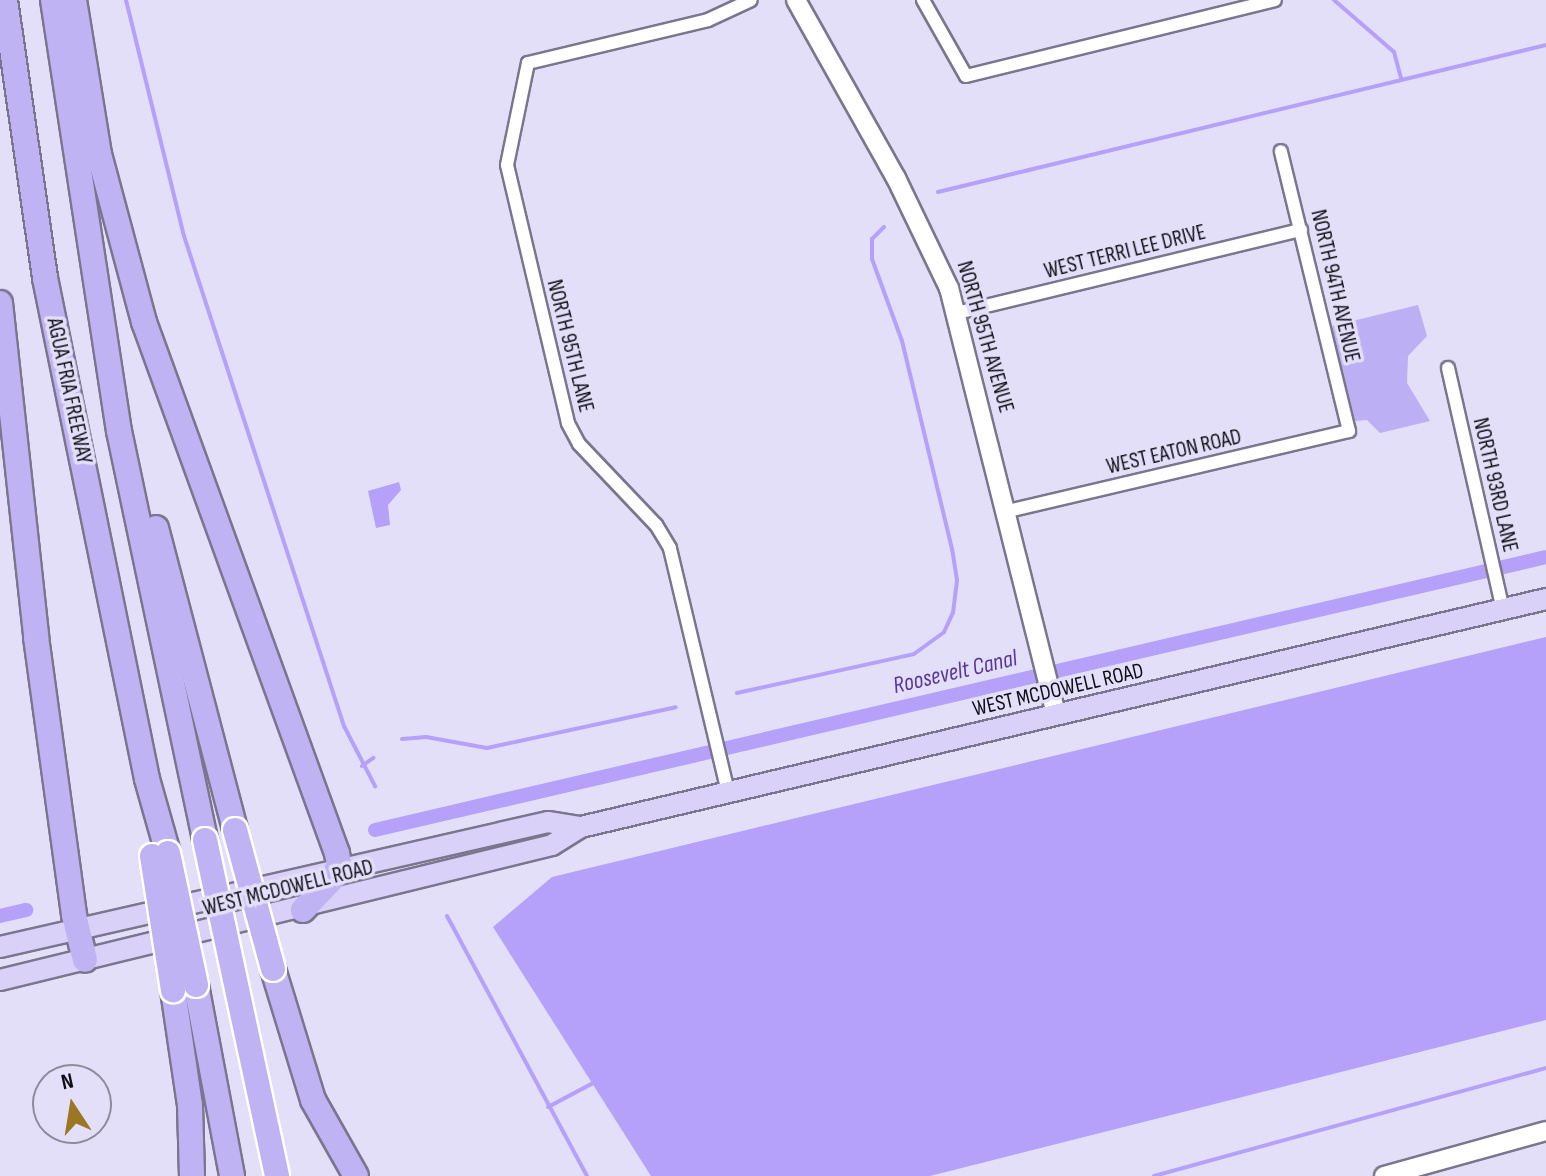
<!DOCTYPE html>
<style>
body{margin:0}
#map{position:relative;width:1546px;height:1176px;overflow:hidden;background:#e3dff8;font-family:"Sofia Sans Condensed",sans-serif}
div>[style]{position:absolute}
.green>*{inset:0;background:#bdaff3}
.water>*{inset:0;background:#b5a1f9}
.stream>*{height:4px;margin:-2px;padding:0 2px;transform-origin:2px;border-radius:2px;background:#b5a1f9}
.canal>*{height:14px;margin:-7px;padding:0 7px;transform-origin:7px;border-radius:7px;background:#b5a1f9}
.roads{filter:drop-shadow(2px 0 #7a768d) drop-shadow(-2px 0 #7a768d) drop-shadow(0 2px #7a768d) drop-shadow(0 -2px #7a768d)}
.street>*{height:12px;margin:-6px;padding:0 6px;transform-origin:6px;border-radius:6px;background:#fff}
.secondary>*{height:18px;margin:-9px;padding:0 9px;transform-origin:9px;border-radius:9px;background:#fff}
.primary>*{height:20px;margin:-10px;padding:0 10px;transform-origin:10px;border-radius:10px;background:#d9d1f8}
.highway>*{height:24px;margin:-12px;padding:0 12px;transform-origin:12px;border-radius:12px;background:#bfb3f3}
.bridges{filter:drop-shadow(2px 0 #fff) drop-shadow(-2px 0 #fff) drop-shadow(0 2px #fff) drop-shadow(0 -2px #fff)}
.highway-bridge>*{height:24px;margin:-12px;padding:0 12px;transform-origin:12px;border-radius:12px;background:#bfb3f3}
span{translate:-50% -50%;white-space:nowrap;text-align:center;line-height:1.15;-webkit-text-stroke:7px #e3dff8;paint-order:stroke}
.street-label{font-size:22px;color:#0e0c15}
.water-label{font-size:24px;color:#57379b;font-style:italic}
.north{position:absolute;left:32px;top:1064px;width:80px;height:80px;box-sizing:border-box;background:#e3dff8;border:2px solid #8e8b9d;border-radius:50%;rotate:348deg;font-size:22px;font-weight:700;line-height:32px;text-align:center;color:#0e0c15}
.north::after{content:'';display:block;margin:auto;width:28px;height:36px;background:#9c7723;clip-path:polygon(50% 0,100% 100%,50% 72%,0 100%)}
</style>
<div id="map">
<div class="green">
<i style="clip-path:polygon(1418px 305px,1427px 336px,1408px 356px,1407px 383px,1430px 421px,1380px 433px,1367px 420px,1355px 421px,1332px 326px)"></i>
</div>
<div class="water">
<i style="clip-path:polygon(399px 482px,401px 490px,388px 505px,390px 525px,376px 528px,368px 491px)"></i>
<i style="clip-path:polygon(1546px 637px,1546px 1020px,930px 1176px,651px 1176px,493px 927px,552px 877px)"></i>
</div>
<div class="stream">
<i style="left:126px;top:0;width:243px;rotate:76.2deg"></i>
<i style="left:184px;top:236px;width:515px;rotate:71.92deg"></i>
<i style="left:344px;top:726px;width:68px;rotate:62.7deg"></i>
<i style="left:1334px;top:0;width:79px;rotate:40.9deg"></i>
<i style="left:1394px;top:52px;width:28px;rotate:75deg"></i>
<i style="left:938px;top:192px;width:626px;rotate:-13.59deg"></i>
<i style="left:737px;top:693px;width:181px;rotate:-12.4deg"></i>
<i style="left:914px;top:654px;width:37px;rotate:-36deg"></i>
<i style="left:944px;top:632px;width:21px;rotate:-65deg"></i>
<i style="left:953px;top:613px;width:33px;rotate:-83deg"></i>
<i style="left:957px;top:580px;width:31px;rotate:-99deg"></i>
<i style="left:952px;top:549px;width:214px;rotate:-103.5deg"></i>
<i style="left:902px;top:341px;width:87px;rotate:-110.1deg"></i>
<i style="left:872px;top:259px;width:20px;rotate:-90deg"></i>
<i style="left:872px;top:239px;width:17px;rotate:-45deg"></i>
<i style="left:402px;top:739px;width:24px;rotate:-5deg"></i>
<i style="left:426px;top:737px;width:62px;rotate:10.2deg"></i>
<i style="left:487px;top:748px;width:193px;rotate:-12.2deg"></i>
<i style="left:362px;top:766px;width:14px;rotate:-36deg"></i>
<i style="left:447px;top:916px;width:295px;rotate:61.7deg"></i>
<i style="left:548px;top:1107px;width:53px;rotate:-28deg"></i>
<i style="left:1154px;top:1176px;width:407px;rotate:-15.4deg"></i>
</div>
<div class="canal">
<i style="left:375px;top:830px;width:1202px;rotate:-13.12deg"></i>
<i style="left:0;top:916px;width:27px;rotate:-13deg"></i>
</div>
<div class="roads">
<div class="street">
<i style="left:923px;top:0;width:87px;rotate:60.5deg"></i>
<i style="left:966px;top:76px;width:318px;rotate:-13.8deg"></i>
<i style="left:957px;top:313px;width:354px;rotate:-13.6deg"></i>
<i style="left:1448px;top:368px;width:248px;rotate:77.2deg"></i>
<i style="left:1008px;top:511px;width:350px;rotate:-13.2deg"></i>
<i style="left:1349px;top:431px;width:288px;rotate:-103.7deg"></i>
<i style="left:728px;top:792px;width:251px;rotate:-103.4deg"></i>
<i style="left:670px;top:548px;width:27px;rotate:-121deg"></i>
<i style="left:656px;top:525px;width:112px;rotate:-133.5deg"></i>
<i style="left:579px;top:444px;width:24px;rotate:-118deg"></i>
<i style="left:568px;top:423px;width:265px;rotate:-103.3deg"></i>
<i style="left:507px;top:165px;width:104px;rotate:-78.4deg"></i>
<i style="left:528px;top:63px;width:185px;rotate:-13.4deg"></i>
<i style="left:708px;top:20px;width:47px;rotate:-24.9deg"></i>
</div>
<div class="secondary">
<i style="left:796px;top:0;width:204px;rotate:60.7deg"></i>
<i style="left:896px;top:178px;width:122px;rotate:64.3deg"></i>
<i style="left:949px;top:288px;width:440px;rotate:75.9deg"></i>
<i style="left:1384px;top:1176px;width:168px;rotate:-15.5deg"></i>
</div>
<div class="primary">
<i style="left:0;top:947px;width:562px;rotate:-12.85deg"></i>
<i style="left:548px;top:822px;width:33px;rotate:9deg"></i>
<i style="left:0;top:980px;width:568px;rotate:-13.74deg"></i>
<i style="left:552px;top:845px;width:34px;rotate:-32deg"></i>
<i style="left:581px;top:827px;width:992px;rotate:-13.29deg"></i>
</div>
<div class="highway">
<i style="left:5px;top:0;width:281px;rotate:81.8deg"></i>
<i style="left:45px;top:278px;width:511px;rotate:78.49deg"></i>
<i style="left:147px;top:779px;width:77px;rotate:74.2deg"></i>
<i style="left:53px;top:0;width:436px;rotate:81.3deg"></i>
<i style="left:119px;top:431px;width:418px;rotate:78.1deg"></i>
<i style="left:74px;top:0;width:156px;rotate:80.8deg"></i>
<i style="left:99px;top:154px;width:174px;rotate:75deg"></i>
<i style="left:144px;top:322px;width:565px;rotate:70.03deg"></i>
<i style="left:337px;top:853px;width:11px;rotate:80deg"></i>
<i style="left:339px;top:864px;width:15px;rotate:113deg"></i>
<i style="left:333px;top:878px;width:44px;rotate:133.2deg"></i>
<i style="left:0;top:303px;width:336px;rotate:83.8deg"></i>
<i style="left:36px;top:637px;width:281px;rotate:82.2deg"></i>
<i style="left:74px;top:915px;width:46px;rotate:76.3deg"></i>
<i style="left:156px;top:528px;width:312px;rotate:75.3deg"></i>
<i style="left:273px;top:969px;width:137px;rotate:73deg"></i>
<i style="left:313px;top:1100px;width:87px;rotate:60.5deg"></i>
<i style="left:196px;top:985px;width:194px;rotate:79.3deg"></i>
<i style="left:173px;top:990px;width:116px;rotate:81.6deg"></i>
<i style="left:190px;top:1105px;width:71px;rotate:88.4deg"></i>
</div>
</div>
<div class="bridges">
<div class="highway-bridge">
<i style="left:235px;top:830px;width:144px;rotate:74.7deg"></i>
<i style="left:205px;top:840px;width:344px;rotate:77.9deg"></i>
<i style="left:168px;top:853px;width:135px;rotate:78deg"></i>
<i style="left:152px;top:856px;width:136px;rotate:81.1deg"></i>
</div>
</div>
<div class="street-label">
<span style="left:1125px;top:252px;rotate:-14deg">WEST TERRI LEE DRIVE</span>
<span style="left:1335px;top:286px;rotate:77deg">NORTH 94TH AVENUE</span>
<span style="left:985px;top:337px;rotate:74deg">NORTH 95TH AVENUE</span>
<span style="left:570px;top:346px;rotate:76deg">NORTH 95TH LANE</span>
<span style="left:69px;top:391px;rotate:78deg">AGUA FRIA FREEWAY</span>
<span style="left:1174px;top:452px;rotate:-13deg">WEST EATON ROAD</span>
<span style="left:1495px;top:485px;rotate:77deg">NORTH 93RD LANE</span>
<span style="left:1058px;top:690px;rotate:-13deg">WEST MCDOWELL ROAD</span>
<span style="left:288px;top:888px;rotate:-14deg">WEST MCDOWELL ROAD</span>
</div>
<div class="water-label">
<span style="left:955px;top:672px;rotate:-13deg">Roosevelt Canal</span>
</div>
<div class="north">N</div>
</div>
